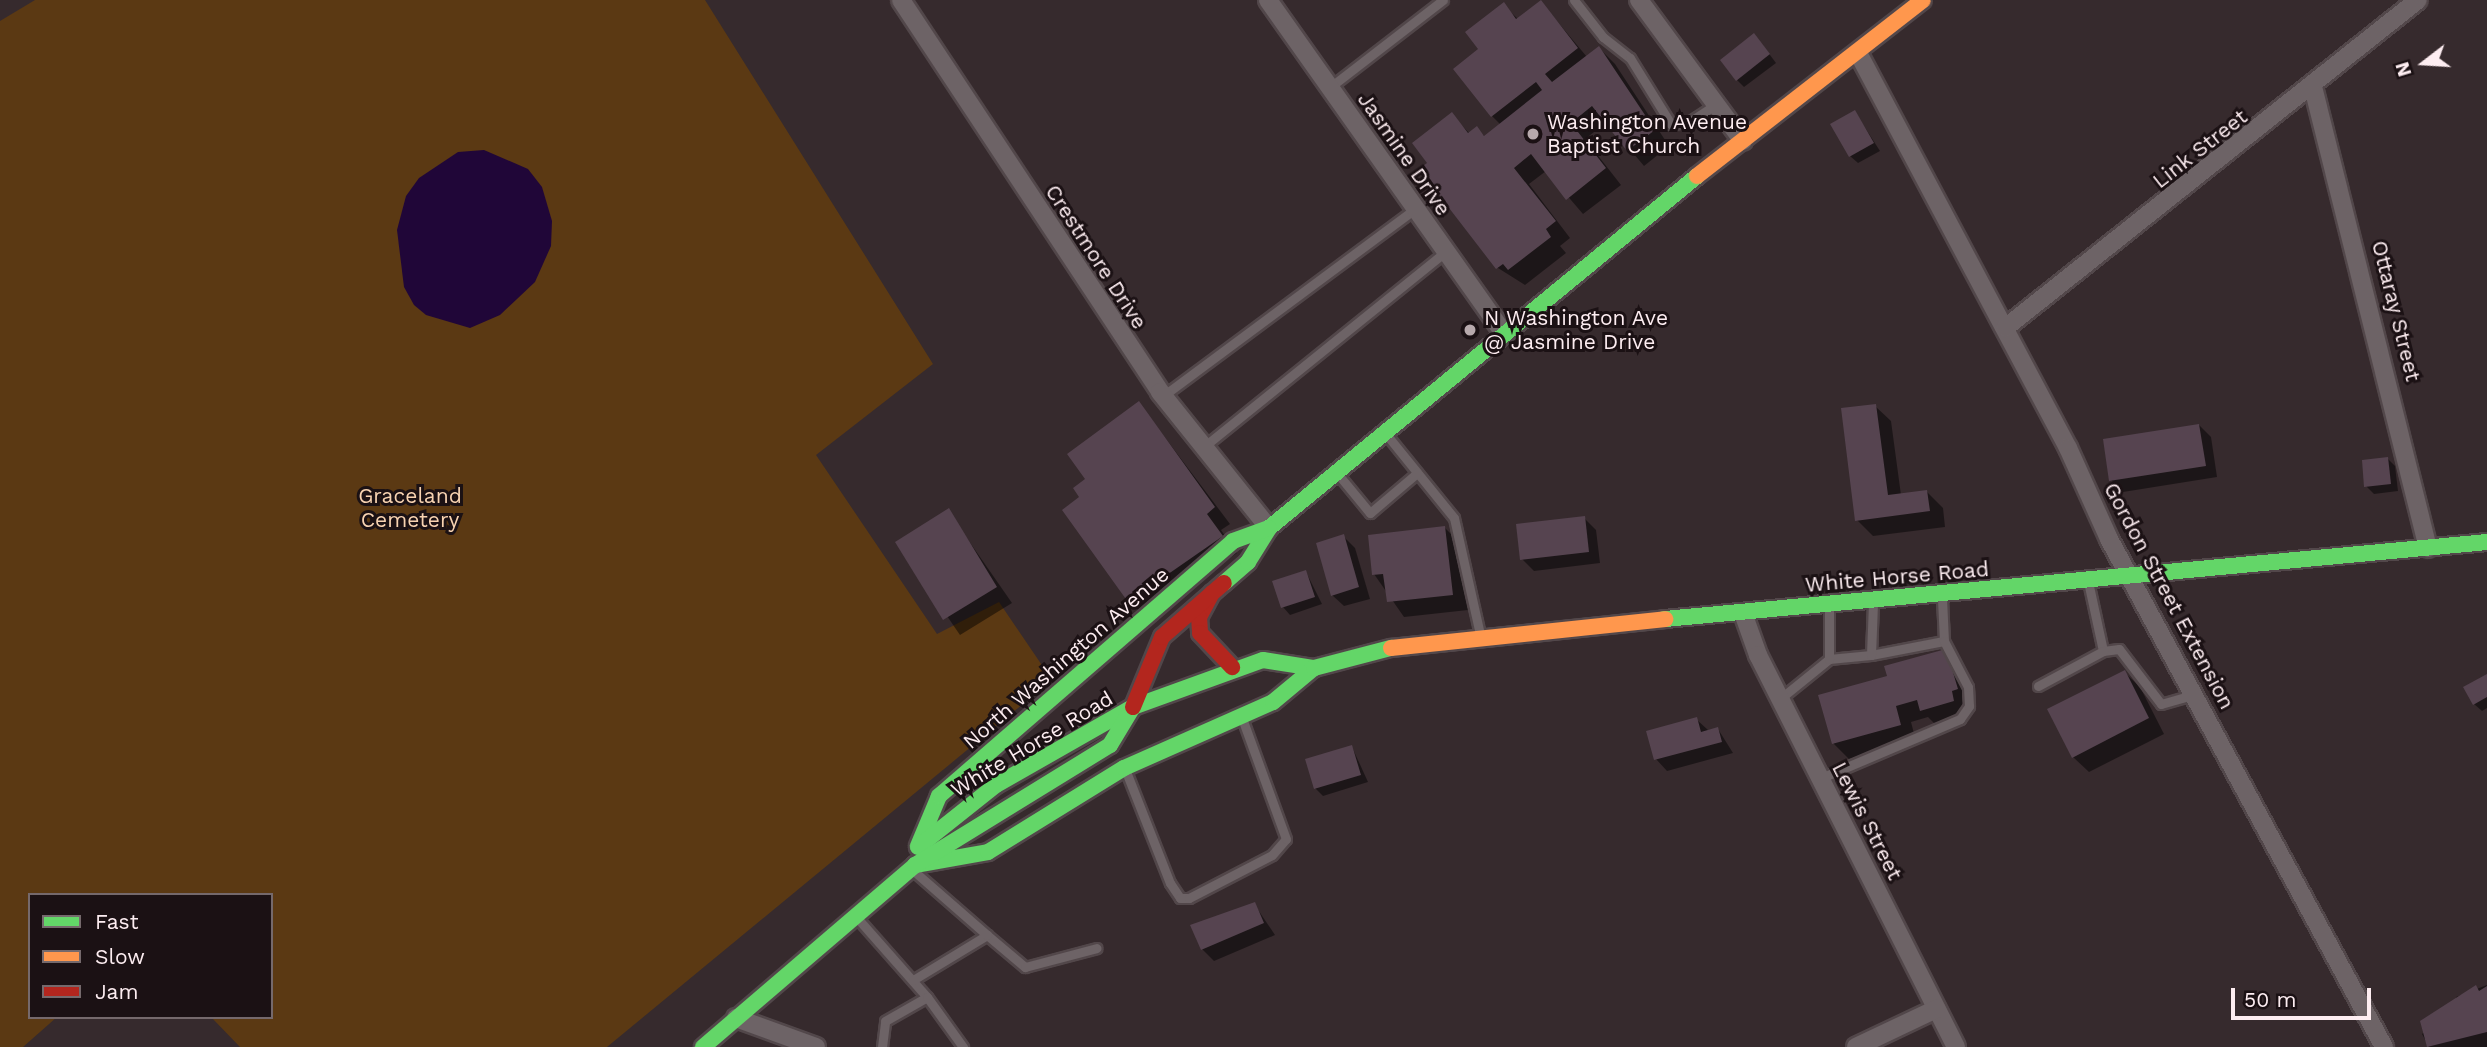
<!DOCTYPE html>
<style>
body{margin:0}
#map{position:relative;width:2487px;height:1047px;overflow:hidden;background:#362a2d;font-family:"Work Sans",sans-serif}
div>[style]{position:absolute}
.green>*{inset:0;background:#5b3913}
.water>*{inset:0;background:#200638}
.shadow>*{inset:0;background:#0007}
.building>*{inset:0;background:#564450}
.roads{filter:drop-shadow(2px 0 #52474a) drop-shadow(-2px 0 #52474a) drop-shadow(0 2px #52474a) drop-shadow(0 -2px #52474a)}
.lane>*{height:9px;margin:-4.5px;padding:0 4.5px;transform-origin:4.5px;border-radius:4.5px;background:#6d6366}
.street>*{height:18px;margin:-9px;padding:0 9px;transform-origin:9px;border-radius:9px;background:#6d6366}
.fast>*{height:16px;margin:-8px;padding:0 8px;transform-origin:8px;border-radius:8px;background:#63d668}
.slow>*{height:16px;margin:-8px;padding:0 8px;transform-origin:8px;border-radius:8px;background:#ff974d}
.jam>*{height:16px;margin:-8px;padding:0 8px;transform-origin:8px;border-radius:8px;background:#b3261e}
.dots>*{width:19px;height:19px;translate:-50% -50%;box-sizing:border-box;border:4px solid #1b1114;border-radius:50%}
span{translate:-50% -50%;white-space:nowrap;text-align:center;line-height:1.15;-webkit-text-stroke:6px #1b1114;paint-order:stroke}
.poi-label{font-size:21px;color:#fdedf1}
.left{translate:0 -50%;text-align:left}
.street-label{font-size:21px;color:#fdedf1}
.park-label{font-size:21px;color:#f8d3b1}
.legend{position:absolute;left:28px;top:893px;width:245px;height:126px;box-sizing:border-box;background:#1b1114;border:2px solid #75696c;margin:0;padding:9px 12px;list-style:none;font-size:21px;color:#fdedf1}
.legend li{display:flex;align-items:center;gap:14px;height:35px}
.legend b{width:35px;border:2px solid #75696c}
.north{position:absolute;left:2389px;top:28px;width:70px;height:70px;-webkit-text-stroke:5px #1b1114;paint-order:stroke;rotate:253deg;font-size:19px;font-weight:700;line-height:28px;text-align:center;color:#fdedf1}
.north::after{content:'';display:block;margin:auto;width:24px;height:32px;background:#fdedf1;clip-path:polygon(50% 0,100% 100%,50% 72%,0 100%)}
.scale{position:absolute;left:2231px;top:988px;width:140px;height:32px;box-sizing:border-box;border:4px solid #fdedf1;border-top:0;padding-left:9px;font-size:21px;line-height:24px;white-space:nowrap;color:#fdedf1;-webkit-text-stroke:5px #1b1114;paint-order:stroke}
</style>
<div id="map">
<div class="green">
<i style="clip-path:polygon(35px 0,705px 0,933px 364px,816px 455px,937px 634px,999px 602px,1052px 680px,607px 1047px,240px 1047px,211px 1017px,271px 1017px,271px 895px,30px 895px,30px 1017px,57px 1017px,23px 1047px,0 1047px,0 21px)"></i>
</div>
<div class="water">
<i style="clip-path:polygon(484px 150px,528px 169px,542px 187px,552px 221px,551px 246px,535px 282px,500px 315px,470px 328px,426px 315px,414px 305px,404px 287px,397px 230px,406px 196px,419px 178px,458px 152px)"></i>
</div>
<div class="shadow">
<i style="clip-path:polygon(1541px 2px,1587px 57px,1599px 48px,1615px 64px,1669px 146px,1644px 166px,1607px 122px,1585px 139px,1621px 185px,1583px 214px,1546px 171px,1529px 184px,1570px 238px,1560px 246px,1566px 253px,1525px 285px,1498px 268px,1430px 163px,1452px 115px,1470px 134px,1477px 128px,1485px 137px,1501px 125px,1492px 116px,1481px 49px,1503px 5px,1518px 19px)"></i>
<i style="clip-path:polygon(1761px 43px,1776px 63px,1744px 87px,1737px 80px)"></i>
<i style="clip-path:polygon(1855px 112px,1880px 151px,1858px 163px,1850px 156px)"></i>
<i style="clip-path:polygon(1139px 403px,1230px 524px,1221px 530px,1237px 553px,1145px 617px,1129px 601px,1081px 498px)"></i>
<i style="clip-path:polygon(1875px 406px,1891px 421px,1901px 495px,1927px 492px,1943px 508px,1945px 527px,1873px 536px,1857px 520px)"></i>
<i style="clip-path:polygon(2199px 425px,2211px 437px,2217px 477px,2123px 492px,2111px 480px)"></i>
<i style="clip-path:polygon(2388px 459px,2395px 466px,2398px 491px,2374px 494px,2366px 486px)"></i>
<i style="clip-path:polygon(948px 511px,1012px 603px,960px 635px,897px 543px)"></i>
<i style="clip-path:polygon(1584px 518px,1596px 530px,1600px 563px,1534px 571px,1522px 559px)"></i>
<i style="clip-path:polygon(1445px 528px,1461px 544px,1468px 610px,1404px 617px,1374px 574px)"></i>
<i style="clip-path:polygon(1343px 536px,1355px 548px,1370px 599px,1344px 606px,1332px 595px)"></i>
<i style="clip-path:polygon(1306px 572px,1322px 604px,1290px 615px,1283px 607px)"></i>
<i style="clip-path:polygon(1946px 651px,1962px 666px,1969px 717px,1937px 726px,1928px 717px,1911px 722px,1916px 741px,1849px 759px,1834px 744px,1820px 696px,1889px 677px)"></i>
<i style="clip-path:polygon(2124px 672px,2140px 687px,2164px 734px,2089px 772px,2073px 757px)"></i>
<i style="clip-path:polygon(2487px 676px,2487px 708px,2482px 711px,2474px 704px)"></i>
<i style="clip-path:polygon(1696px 719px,1708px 730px,1718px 729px,1733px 753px,1667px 771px,1656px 759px)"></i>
<i style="clip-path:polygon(1352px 747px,1368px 782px,1323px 796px,1315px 788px)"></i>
<i style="clip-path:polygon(1254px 904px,1275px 935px,1214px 961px,1202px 949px)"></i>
<i style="clip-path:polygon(2487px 985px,2487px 1047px,2429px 1047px,2422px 1034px,2459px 1003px,2456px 997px)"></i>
</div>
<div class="building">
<i style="clip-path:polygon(1541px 0,1578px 48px,1545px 74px,1552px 82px,1599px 46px,1655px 130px,1627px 151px,1592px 106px,1571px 123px,1606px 168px,1566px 200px,1531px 154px,1514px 168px,1556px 221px,1546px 229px,1551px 237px,1508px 270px,1503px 264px,1496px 269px,1419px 169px,1427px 163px,1412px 143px,1452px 112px,1468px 133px,1477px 126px,1484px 136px,1542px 90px,1536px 82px,1491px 117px,1453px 69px,1478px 49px,1465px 32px,1504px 2px,1516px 19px)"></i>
<i style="clip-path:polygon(1754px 33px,1770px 54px,1736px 81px,1720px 60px)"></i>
<i style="clip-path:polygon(1855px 110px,1874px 143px,1849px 157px,1830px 124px)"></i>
<i style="clip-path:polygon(1139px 401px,1215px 507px,1207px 514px,1223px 536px,1128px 602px,1062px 510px,1079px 497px,1073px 488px,1085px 479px,1067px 454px)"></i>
<i style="clip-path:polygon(1876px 404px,1888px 495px,1927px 490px,1930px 511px,1855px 521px,1841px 408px)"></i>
<i style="clip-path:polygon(2199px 424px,2206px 466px,2109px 481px,2103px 439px)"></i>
<i style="clip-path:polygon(2388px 457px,2391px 484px,2364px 487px,2362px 460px)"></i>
<i style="clip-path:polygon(949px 508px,997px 587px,943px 620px,895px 542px)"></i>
<i style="clip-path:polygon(1585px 516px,1589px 552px,1520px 560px,1516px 524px)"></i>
<i style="clip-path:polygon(1445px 526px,1453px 595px,1387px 602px,1383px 574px,1372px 575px,1368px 535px)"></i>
<i style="clip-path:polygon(1344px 534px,1359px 587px,1331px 596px,1316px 543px)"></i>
<i style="clip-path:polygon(1306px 570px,1315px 597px,1281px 608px,1272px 581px)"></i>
<i style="clip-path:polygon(1946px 649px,1958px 689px,1952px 691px,1954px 701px,1920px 711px,1917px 700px,1896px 706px,1901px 725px,1832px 744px,1818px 695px,1887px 676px,1884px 666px)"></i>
<i style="clip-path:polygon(2125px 670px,2149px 718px,2072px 758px,2047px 709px)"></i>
<i style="clip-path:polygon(2487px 674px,2487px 697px,2473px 705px,2463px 687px)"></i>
<i style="clip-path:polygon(1697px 717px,1701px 732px,1718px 727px,1722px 742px,1654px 760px,1646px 731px)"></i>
<i style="clip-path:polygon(1352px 745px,1361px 775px,1314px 789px,1305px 759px)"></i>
<i style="clip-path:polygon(1255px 902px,1264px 923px,1201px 950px,1190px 925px)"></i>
<i style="clip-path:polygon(2476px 985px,2479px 991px,2487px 986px,2487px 1032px,2427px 1047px,2420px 1021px)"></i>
</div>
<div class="roads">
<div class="lane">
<i style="left:1574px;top:0;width:47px;rotate:51.9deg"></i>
<i style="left:1603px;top:37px;width:34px;rotate:38deg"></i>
<i style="left:1630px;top:58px;width:78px;rotate:58.2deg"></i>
<i style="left:1671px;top:124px;width:18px;rotate:-6deg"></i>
<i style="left:1689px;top:122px;width:31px;rotate:-33deg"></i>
<i style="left:1329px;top:88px;width:144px;rotate:-37.7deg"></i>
<i style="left:1163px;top:396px;width:314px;rotate:-36.6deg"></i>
<i style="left:1386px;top:434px;width:108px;rotate:51deg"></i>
<i style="left:1454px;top:518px;width:115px;rotate:77.4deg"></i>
<i style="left:1201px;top:449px;width:314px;rotate:-38.9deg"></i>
<i style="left:1337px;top:473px;width:52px;rotate:50.5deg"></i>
<i style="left:1370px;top:513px;width:62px;rotate:-40.4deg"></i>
<i style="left:2089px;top:586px;width:66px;rotate:77.8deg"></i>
<i style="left:2103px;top:651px;width:16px;rotate:-7deg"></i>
<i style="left:2119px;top:649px;width:69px;rotate:52.6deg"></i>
<i style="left:2161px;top:704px;width:33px;rotate:-16deg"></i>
<i style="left:1871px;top:655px;width:74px;rotate:-10.9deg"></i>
<i style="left:1944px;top:641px;width:42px;rotate:-92.7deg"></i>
<i style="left:1829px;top:659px;width:42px;rotate:-5.4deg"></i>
<i style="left:1871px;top:655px;width:51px;rotate:-87.8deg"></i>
<i style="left:2038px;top:686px;width:74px;rotate:-28.3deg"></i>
<i style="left:1781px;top:698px;width:62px;rotate:-39.1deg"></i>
<i style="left:1829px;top:659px;width:51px;rotate:-90deg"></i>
<i style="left:1127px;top:774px;width:117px;rotate:68.5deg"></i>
<i style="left:1170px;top:883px;width:18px;rotate:56deg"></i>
<i style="left:1180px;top:898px;width:9px"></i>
<i style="left:1189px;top:898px;width:93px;rotate:-27.4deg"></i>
<i style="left:1272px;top:855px;width:21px;rotate:-49deg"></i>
<i style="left:1286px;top:839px;width:126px;rotate:-110deg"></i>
<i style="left:1821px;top:778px;width:151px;rotate:-23deg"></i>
<i style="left:1960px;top:719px;width:16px;rotate:-55deg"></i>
<i style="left:1969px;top:706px;width:19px;rotate:-93deg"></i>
<i style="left:1968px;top:687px;width:52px;rotate:-117.6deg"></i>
<i style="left:859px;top:920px;width:103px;rotate:48.6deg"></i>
<i style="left:987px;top:935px;width:50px;rotate:40.1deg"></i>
<i style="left:1025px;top:967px;width:74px;rotate:-14.8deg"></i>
<i style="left:913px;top:980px;width:87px;rotate:-31.3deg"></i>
<i style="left:987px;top:935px;width:94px;rotate:-138.9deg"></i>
<i style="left:882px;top:1047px;width:26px;rotate:-83deg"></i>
<i style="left:885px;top:1021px;width:48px;rotate:-29.7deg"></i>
<i style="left:927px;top:997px;width:62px;rotate:54.2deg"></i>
</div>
<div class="street">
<i style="left:901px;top:0;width:470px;rotate:56.5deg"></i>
<i style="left:1160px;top:392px;width:174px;rotate:51.3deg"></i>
<i style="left:1268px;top:0;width:408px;rotate:54.7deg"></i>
<i style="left:1639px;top:0;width:175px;rotate:53.6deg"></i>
<i style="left:1858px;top:53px;width:447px;rotate:62deg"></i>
<i style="left:2068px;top:448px;width:100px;rotate:65.7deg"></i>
<i style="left:2109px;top:539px;width:578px;rotate:61.57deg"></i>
<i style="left:2313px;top:87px;width:475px;rotate:76deg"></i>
<i style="left:2005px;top:328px;width:527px;rotate:-38.46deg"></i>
<i style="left:1743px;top:613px;width:45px;rotate:70.3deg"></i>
<i style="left:1758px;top:655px;width:439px;rotate:63.2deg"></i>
<i style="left:736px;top:1018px;width:85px;rotate:19.9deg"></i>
<i style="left:1856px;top:1047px;width:89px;rotate:-25.4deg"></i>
</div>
<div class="fast">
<i style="left:1224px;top:583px;width:32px;rotate:-41deg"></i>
<i style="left:1248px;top:562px;width:40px;rotate:-58deg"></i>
<i style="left:1269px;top:528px;width:554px;rotate:-39.43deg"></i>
<i style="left:1665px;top:619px;width:826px;rotate:-5.35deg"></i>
<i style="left:918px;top:846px;width:54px;rotate:-67.2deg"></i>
<i style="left:939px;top:796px;width:389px;rotate:-40.9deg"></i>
<i style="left:1233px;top:541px;width:38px;rotate:-20deg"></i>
<i style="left:918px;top:847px;width:100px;rotate:-38.5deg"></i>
<i style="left:996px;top:785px;width:158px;rotate:-29.7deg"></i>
<i style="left:1133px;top:707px;width:138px;rotate:-19.9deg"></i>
<i style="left:1263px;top:660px;width:52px;rotate:8.9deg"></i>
<i style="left:915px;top:865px;width:74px;rotate:-10.1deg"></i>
<i style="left:988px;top:852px;width:160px;rotate:-31.7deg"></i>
<i style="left:1124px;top:768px;width:163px;rotate:-23.9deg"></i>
<i style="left:1273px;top:702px;width:53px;rotate:-39.7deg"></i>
<i style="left:1314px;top:668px;width:80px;rotate:-14.6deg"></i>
<i style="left:703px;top:1047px;width:279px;rotate:-40.6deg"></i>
<i style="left:915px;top:865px;width:229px;rotate:-31.6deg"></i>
<i style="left:1110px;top:745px;width:44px;rotate:-58.8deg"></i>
</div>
<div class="slow">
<i style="left:1697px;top:176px;width:286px;rotate:-37.9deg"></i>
<i style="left:1391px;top:648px;width:276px;rotate:-6deg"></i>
</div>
<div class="jam">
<i style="left:1212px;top:593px;width:27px;rotate:118deg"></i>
<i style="left:1199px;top:617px;width:16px;rotate:86deg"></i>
<i style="left:1200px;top:633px;width:47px;rotate:46.7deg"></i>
<i style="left:1133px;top:707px;width:76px;rotate:-67.5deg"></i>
<i style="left:1162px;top:637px;width:82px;rotate:-41.1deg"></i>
</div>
</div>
<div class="dots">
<i style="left:1533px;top:134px;background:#b7a9ac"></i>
<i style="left:1470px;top:330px;background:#b7a9ac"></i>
</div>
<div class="poi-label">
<span class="left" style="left:1547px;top:134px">Washington Avenue<br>Baptist Church</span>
<span class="left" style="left:1484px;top:330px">N Washington Ave<br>@ Jasmine Drive</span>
</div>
<div class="street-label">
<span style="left:2200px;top:149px;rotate:-38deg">Link Street</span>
<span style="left:1404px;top:154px;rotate:55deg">Jasmine Drive</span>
<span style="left:1096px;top:257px;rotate:57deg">Crestmore Drive</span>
<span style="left:2396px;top:311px;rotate:76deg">Ottaray Street</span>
<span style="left:1897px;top:577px;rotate:-5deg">White Horse Road</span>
<span style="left:2169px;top:596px;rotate:62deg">Gordon Street Extension</span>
<span style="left:1066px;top:658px;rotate:-41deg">North Washington Avenue</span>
<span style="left:1032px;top:744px;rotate:-31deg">White Horse Road</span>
<span style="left:1867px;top:821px;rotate:63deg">Lewis Street</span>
</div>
<div class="park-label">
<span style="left:410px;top:508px">Graceland<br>Cemetery</span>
</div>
<ul class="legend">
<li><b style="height:9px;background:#63d668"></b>Fast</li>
<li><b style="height:9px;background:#ff974d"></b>Slow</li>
<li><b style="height:9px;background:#b3261e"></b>Jam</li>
</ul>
<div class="north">N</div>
<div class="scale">50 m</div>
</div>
